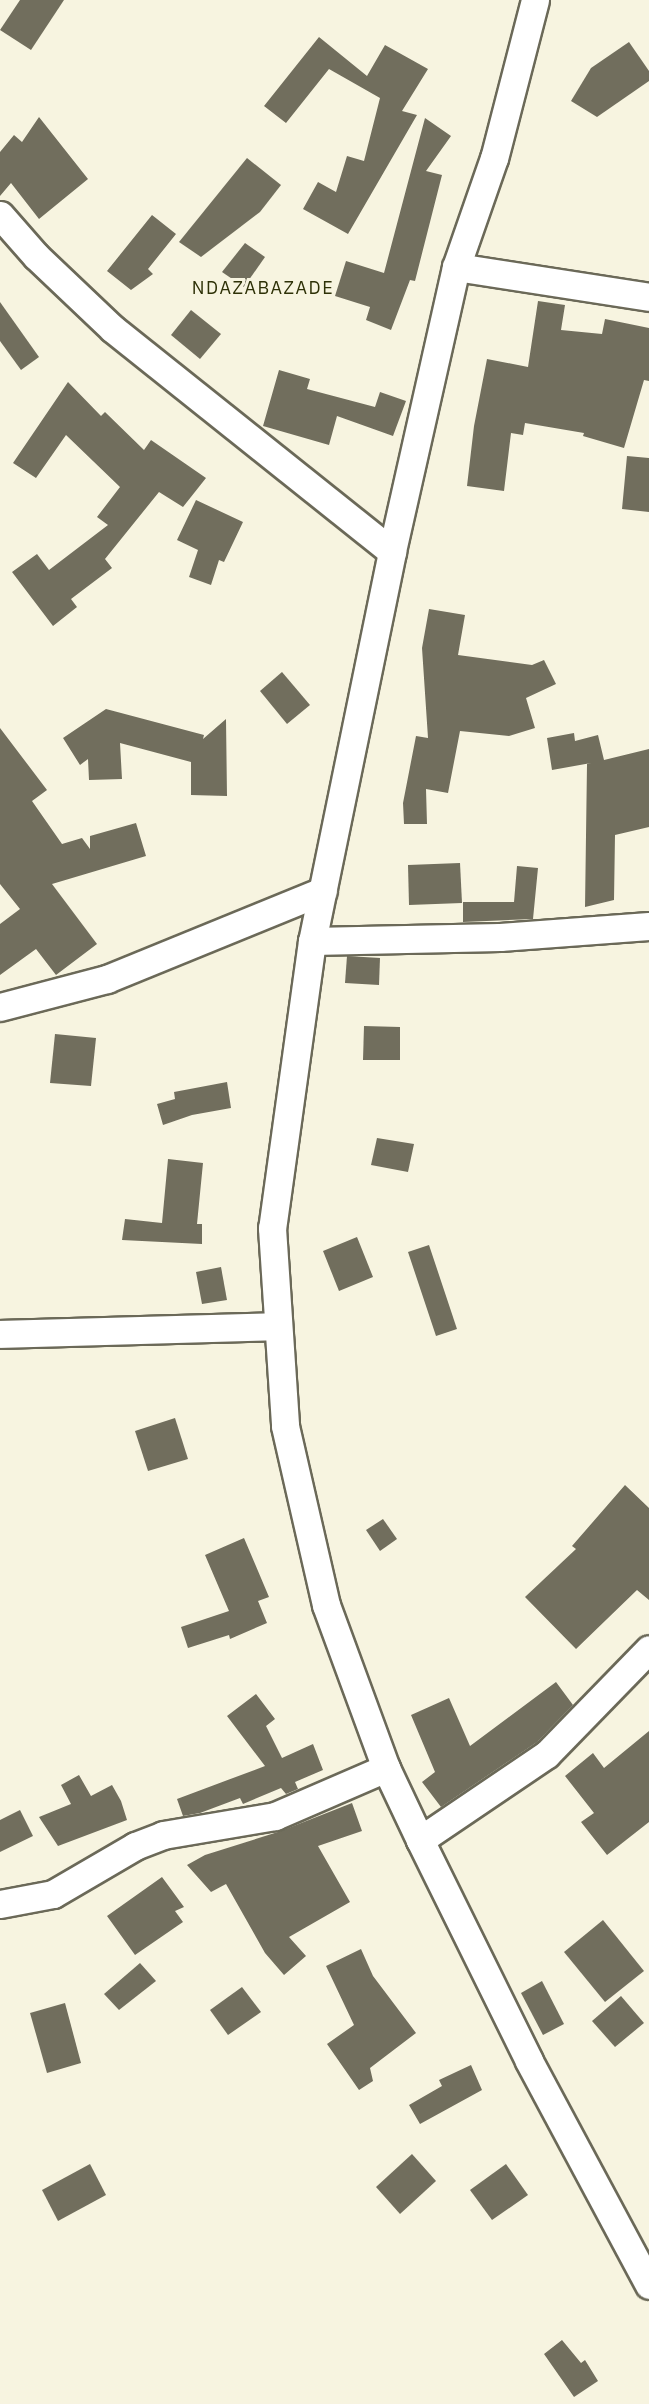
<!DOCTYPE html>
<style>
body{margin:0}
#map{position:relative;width:649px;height:2404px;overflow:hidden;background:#f7f4e0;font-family:"IBM Plex Sans",sans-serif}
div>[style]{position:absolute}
.building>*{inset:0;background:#716e5d}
.roads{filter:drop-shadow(2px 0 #6b6958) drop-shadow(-2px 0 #6b6958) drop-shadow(0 2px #6b6958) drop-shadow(0 -2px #6b6958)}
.minor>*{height:27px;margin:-13.5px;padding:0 13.5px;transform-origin:13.5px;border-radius:13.5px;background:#fff}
span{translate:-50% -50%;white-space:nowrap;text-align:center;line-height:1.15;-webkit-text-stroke:6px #f7f4e0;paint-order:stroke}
.quarter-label{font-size:18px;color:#2e3107;letter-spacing:1.5px}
</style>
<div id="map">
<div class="building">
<i style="clip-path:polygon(20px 0,64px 0,31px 50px,0 30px)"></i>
<i style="clip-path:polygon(319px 37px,367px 76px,385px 45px,428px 69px,402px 111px,417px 115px,348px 234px,303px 209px,318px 182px,336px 192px,347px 156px,364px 161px,380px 98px,329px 69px,286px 123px,264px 106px)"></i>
<i style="clip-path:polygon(629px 42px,649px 71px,649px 81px,597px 117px,571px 101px,591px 68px)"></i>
<i style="clip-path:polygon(39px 117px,88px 179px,39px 219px,11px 183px,0 196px,0 152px,14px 135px,22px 142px)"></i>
<i style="clip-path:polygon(425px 118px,451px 136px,426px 171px,442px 175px,415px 281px,410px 280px,391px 330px,366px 320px,370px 307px,335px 296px,346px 261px,384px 273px)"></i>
<i style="clip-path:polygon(247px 158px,281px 185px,260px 212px,201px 257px,179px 242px)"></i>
<i style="clip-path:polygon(152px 215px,176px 234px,148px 269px,153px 274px,131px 290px,107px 271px)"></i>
<i style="clip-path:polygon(245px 243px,265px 257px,244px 287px,222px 272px)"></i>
<i style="clip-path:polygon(538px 301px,565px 305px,561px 330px,602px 334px,605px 319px,649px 328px,649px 381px,644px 380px,624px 448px,583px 436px,584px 433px,525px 423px,523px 435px,511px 433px,504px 491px,467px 486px,474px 426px,487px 359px,528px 367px)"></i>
<i style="clip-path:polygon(0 302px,39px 357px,21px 370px,0 341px)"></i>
<i style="clip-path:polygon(191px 310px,221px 334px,200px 359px,171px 335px)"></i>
<i style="clip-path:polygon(279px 370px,310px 379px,307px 389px,375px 407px,380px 392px,406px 401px,393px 436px,337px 416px,329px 445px,263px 426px)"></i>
<i style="clip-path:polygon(68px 382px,101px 416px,105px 412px,144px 450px,151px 440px,206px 478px,183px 507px,159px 492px,105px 559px,112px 568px,71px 599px,77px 607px,53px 626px,12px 572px,37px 554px,49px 570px,108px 525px,97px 517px,120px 487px,66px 435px,36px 478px,13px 463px)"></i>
<i style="clip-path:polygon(627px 456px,649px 458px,649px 512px,622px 509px)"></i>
<i style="clip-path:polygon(196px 500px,243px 522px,224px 562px,219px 560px,211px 585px,189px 577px,198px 550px,177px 540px)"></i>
<i style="clip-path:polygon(429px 609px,465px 615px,458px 655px,532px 665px,544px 660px,556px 684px,526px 698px,535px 728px,509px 736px,460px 731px,448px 793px,426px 789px,427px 824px,404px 824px,403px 803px,416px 736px,428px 738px,422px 648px)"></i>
<i style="clip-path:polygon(282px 672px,310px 705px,287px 724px,260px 691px)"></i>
<i style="clip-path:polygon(106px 709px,204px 735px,203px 739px,226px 719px,227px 796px,191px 795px,191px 762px,120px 743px,122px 779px,89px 780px,88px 759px,80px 765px,63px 738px)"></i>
<i style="clip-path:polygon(0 728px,47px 790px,32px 801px,62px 844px,82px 838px,90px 849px,90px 836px,136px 823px,146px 856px,52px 884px,97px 944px,56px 975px,36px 949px,0 975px,0 924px,20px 909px,0 884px)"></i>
<i style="clip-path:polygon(574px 733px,575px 741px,598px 735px,604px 760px,649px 749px,649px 827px,615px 835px,614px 900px,585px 907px,587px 764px,591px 763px,552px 770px,547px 738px)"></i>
<i style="clip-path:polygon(460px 863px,462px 903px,409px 905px,408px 865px)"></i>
<i style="clip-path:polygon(517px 866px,538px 868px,533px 919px,463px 922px,463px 902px,514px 902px)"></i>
<i style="clip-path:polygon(347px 956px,380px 958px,379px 985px,345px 983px)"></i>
<i style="clip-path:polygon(364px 1026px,400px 1027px,400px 1060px,363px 1060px)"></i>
<i style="clip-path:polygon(55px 1034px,96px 1038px,91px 1086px,50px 1083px)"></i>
<i style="clip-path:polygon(227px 1082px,231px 1108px,192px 1115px,163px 1125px,157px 1104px,175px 1099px,174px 1092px)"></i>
<i style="clip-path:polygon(377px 1138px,414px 1144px,408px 1172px,371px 1165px)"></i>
<i style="clip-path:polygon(168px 1159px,203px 1163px,197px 1224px,202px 1224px,202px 1244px,122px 1240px,125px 1219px,162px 1223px)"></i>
<i style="clip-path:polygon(357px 1237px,373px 1277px,339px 1291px,323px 1251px)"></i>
<i style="clip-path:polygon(429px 1245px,457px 1329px,436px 1336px,408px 1252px)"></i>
<i style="clip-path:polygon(221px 1267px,227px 1300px,202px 1304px,196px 1272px)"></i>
<i style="clip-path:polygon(175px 1418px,188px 1459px,148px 1471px,135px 1431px)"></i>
<i style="clip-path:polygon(625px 1485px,649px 1508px,649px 1600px,637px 1590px,576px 1649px,525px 1597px,576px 1549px,572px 1546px)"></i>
<i style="clip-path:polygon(383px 1519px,397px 1539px,380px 1551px,366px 1530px)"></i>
<i style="clip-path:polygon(244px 1538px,269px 1597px,258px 1601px,267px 1623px,230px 1639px,229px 1635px,188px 1648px,181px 1627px,229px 1611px,205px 1555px)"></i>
<i style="clip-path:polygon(556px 1682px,573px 1705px,537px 1742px,441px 1807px,422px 1782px,435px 1772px,411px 1715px,449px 1698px,470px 1746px)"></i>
<i style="clip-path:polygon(256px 1694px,275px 1719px,266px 1726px,282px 1758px,313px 1744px,323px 1770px,295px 1782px,298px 1789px,286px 1794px,281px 1788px,243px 1804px,240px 1798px,200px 1813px,183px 1816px,177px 1799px,265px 1766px,227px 1716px)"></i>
<i style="clip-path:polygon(649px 1731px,649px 1822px,607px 1855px,581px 1822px,594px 1813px,565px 1776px,593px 1753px,604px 1768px)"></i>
<i style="clip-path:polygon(79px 1775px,91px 1796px,112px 1785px,121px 1801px,127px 1820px,58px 1846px,39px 1817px,71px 1804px,61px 1785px)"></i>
<i style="clip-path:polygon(352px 1803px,362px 1831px,318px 1846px,350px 1902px,289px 1937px,306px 1956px,284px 1975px,265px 1953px,226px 1884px,211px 1892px,187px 1865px,205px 1855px,281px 1831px)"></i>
<i style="clip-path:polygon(20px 1810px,33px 1836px,0 1852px,0 1820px)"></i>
<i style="clip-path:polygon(162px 1877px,184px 1907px,175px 1911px,183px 1922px,135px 1955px,107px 1916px)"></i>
<i style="clip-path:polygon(603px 1920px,644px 1971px,605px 2002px,564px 1952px)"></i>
<i style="clip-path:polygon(361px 1949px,373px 1976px,416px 2033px,370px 2068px,373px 2081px,359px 2090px,327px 2044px,354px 2025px,326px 1966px)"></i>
<i style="clip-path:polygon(140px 1963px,156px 1981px,119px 2010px,104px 1994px)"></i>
<i style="clip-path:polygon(542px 1981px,564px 2024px,543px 2035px,521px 1993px)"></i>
<i style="clip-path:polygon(242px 1987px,261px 2012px,228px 2035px,210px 2010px)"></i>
<i style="clip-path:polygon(621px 1996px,644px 2023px,615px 2047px,592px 2021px)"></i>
<i style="clip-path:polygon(65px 2003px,81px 2063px,47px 2073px,30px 2013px)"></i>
<i style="clip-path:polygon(471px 2065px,482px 2090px,420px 2124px,409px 2105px,442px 2086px,439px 2080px)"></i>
<i style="clip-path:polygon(412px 2154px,436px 2181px,400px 2214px,376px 2187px)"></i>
<i style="clip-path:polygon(90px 2164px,106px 2195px,58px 2221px,42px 2190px)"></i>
<i style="clip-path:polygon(506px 2164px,528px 2195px,492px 2220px,470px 2190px)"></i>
<i style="clip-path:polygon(562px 2340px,581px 2363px,585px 2360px,598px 2381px,574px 2397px,544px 2354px)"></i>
</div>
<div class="roads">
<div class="minor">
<i style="left:535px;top:0;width:163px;rotate:104.5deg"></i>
<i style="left:494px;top:158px;width:115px;rotate:109.2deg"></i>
<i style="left:456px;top:267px;width:292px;rotate:102.7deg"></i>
<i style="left:392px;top:552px;width:397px;rotate:101.6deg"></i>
<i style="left:312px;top:941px;width:290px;rotate:97.9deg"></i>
<i style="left:272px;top:1228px;width:198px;rotate:86.2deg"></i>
<i style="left:285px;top:1426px;width:184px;rotate:77.1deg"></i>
<i style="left:326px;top:1605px;width:174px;rotate:69.8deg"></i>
<i style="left:386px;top:1768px;width:80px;rotate:64.7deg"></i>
<i style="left:420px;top:1840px;width:246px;rotate:63.7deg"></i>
<i style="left:529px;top:2061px;width:254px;rotate:61.8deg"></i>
<i style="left:0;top:215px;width:55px;rotate:48.7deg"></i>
<i style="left:36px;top:256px;width:106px;rotate:43.5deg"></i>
<i style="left:113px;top:329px;width:357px;rotate:38.6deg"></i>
<i style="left:456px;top:267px;width:195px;rotate:8.8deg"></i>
<i style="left:312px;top:941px;width:188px;rotate:-1.2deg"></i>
<i style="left:500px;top:937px;width:149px;rotate:-4.2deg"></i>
<i style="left:0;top:1007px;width:111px;rotate:-14.7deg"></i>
<i style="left:107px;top:979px;width:233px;rotate:-22.2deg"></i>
<i style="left:0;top:1334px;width:278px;rotate:-1.6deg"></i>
<i style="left:420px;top:1840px;width:153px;rotate:-34.1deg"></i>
<i style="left:547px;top:1754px;width:146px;rotate:-45.8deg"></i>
<i style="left:0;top:1904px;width:54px;rotate:-10.7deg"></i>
<i style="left:53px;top:1894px;width:95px;rotate:-30.3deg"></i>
<i style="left:135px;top:1846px;width:30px;rotate:-21deg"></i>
<i style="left:163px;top:1835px;width:114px;rotate:-9.6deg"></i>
<i style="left:275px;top:1816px;width:121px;rotate:-23.4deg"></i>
</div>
</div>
<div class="quarter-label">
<span style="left:263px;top:288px">NDAZABAZADE</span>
</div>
</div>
